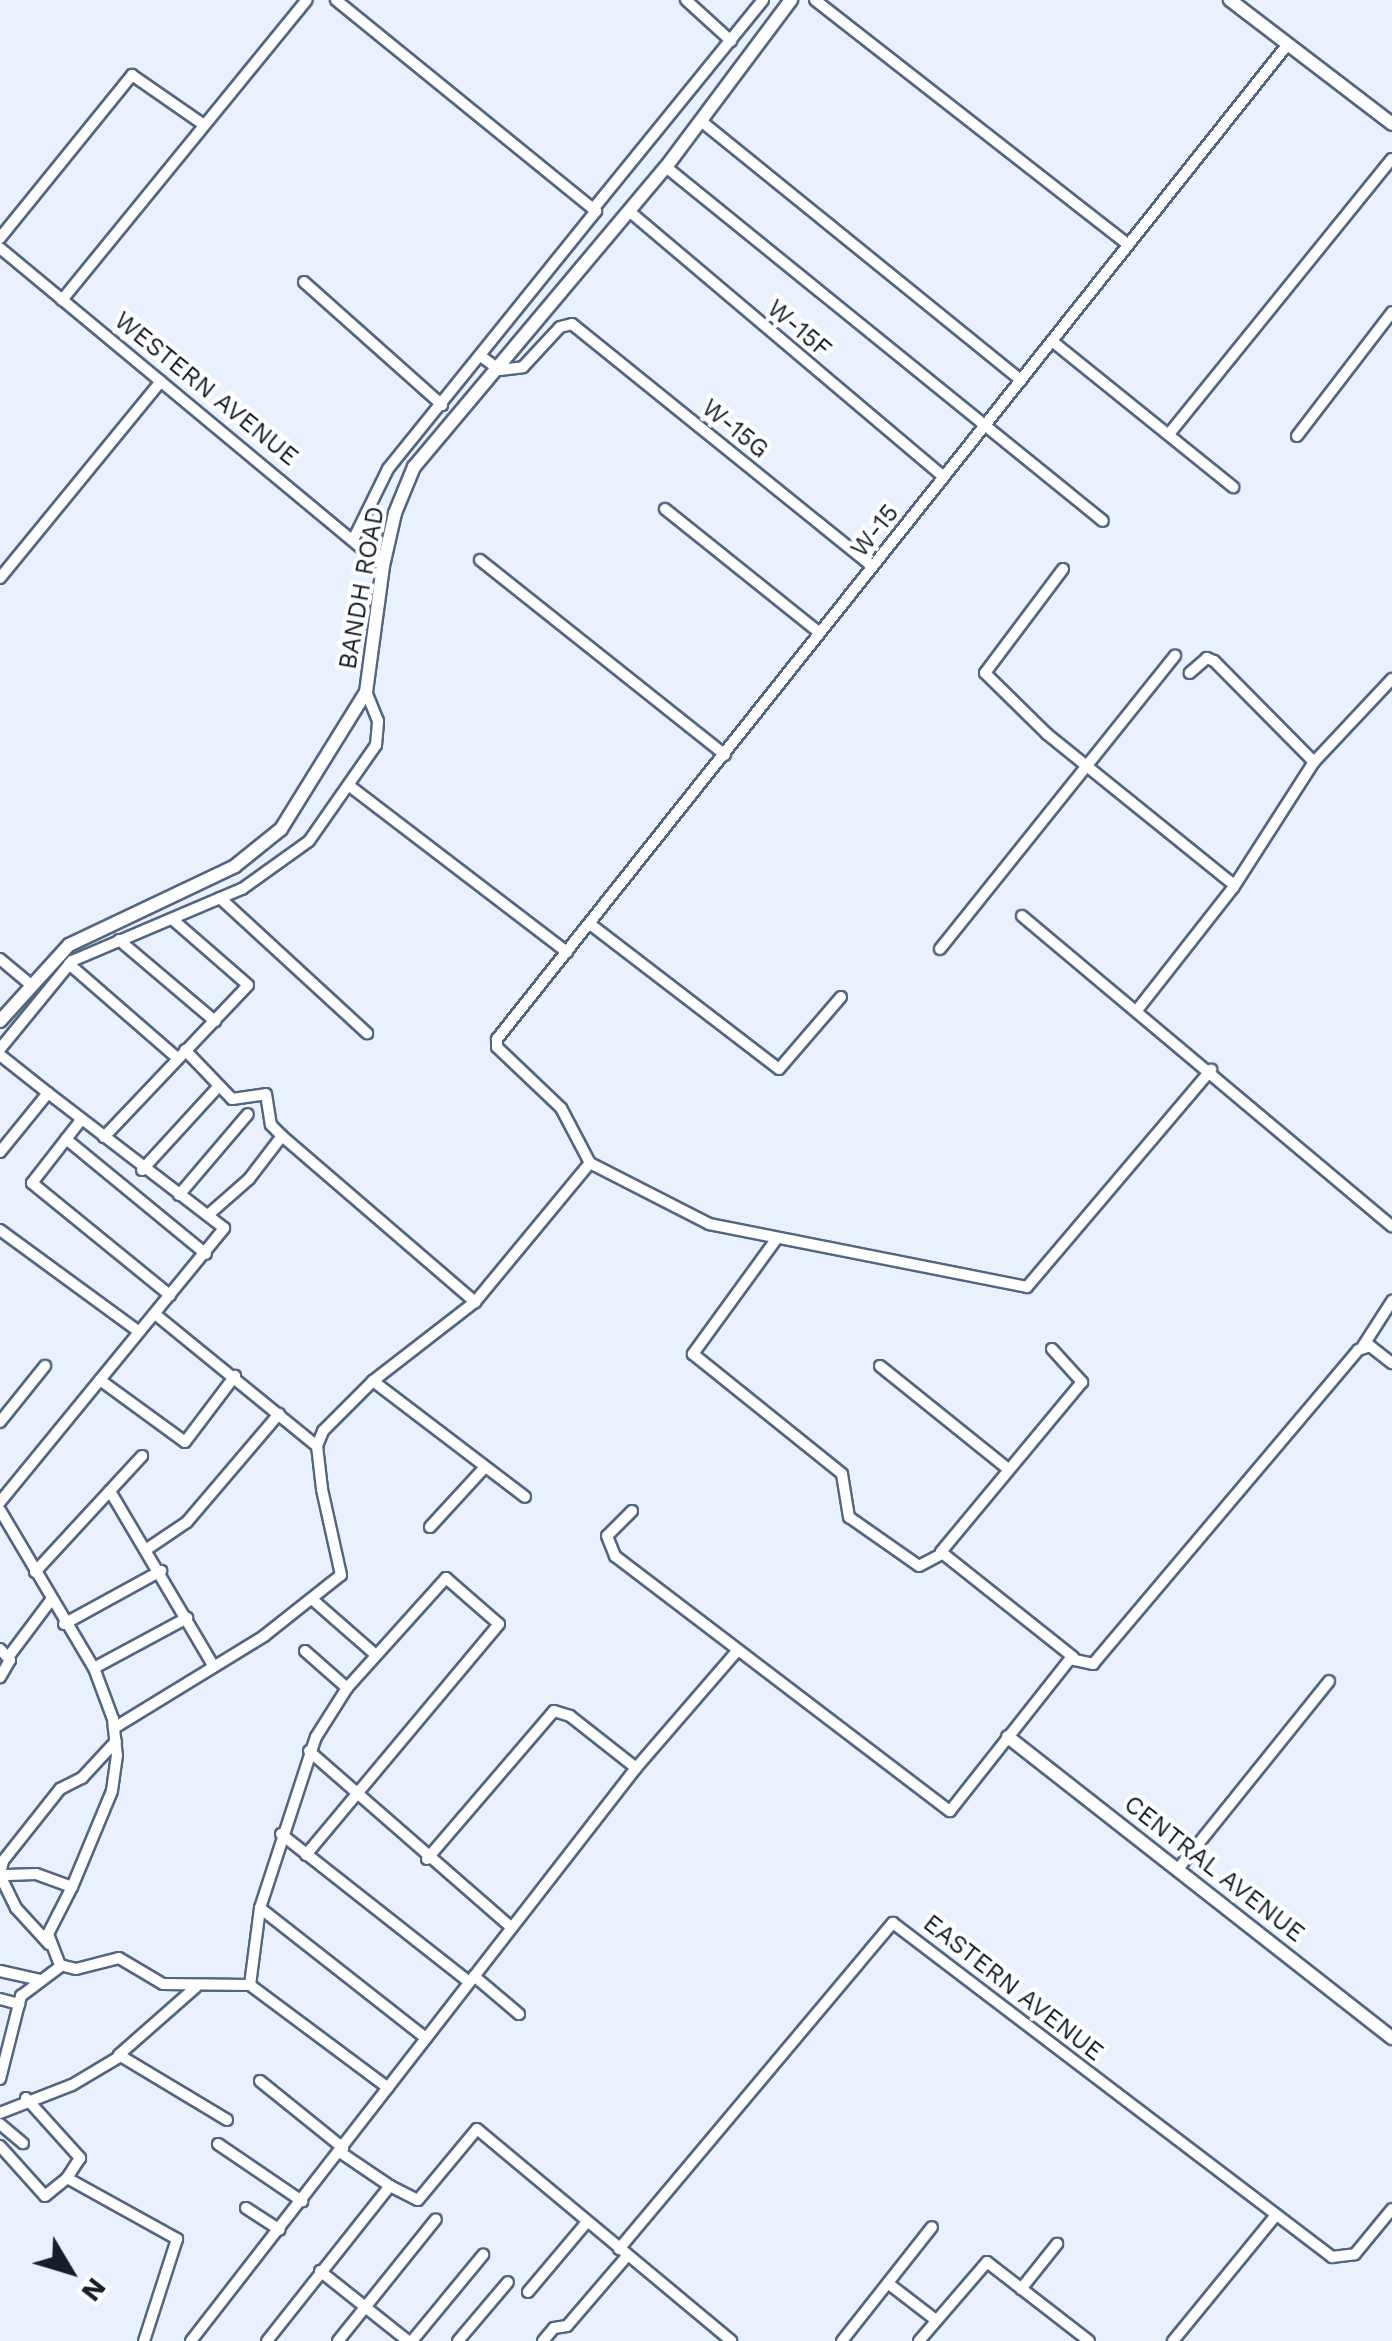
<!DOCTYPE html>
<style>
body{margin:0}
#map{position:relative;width:1392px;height:2341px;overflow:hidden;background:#e8f1fd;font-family:"Work Sans",sans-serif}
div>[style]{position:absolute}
.roads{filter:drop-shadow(2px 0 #536681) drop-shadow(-2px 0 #536681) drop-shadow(0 2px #536681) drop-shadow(0 -2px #536681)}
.minor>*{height:10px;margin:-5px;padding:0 5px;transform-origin:5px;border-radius:5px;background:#fff}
.tertiary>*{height:12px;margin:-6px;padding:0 6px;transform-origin:6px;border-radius:6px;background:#fff}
span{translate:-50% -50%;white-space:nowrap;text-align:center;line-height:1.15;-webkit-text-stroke:8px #fff;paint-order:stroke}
.street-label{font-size:25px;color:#161e29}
.north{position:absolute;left:20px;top:2221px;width:100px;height:100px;-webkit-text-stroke:8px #fff;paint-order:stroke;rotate:128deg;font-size:28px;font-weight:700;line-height:40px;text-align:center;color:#161e29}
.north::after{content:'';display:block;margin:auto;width:35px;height:45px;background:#161e29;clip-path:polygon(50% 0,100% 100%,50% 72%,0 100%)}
</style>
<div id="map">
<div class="roads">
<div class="minor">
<i style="left:336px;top:0;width:335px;rotate:39.1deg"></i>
<i style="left:596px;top:211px;width:331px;rotate:128.9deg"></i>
<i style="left:388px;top:469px;width:79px;rotate:116.2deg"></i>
<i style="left:686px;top:0;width:61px;rotate:42.3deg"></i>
<i style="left:815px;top:0;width:396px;rotate:38deg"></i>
<i style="left:701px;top:121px;width:412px;rotate:39deg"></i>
<i style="left:666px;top:167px;width:562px;rotate:39.01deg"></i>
<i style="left:594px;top:208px;width:268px;rotate:-50.9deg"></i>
<i style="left:629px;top:211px;width:412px;rotate:40.2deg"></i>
<i style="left:0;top:238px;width:210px;rotate:-51deg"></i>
<i style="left:132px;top:75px;width:88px;rotate:34.8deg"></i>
<i style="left:0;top:248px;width:498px;rotate:39.7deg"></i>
<i style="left:304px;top:282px;width:185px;rotate:41.7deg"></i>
<i style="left:62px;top:300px;width:387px;rotate:-50.8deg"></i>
<i style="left:1052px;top:341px;width:233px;rotate:38.9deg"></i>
<i style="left:482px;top:357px;width:22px;rotate:36deg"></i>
<i style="left:500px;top:370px;width:23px;rotate:-7deg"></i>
<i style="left:523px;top:367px;width:54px;rotate:-47.2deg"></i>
<i style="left:560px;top:327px;width:12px;rotate:-14deg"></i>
<i style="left:572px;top:324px;width:385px;rotate:38.9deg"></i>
<i style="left:1169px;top:434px;width:354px;rotate:-51deg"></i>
<i style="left:1297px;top:436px;width:156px;rotate:-52.5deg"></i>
<i style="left:665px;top:509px;width:198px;rotate:38.7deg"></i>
<i style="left:480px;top:560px;width:313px;rotate:38.5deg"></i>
<i style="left:1063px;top:569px;width:130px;rotate:126.9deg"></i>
<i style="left:985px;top:673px;width:87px;rotate:44.5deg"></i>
<i style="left:1047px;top:734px;width:240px;rotate:38.9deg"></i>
<i style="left:0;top:578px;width:254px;rotate:-50.7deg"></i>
<i style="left:1314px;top:762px;width:114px;rotate:-46.8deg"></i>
<i style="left:351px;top:787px;width:272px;rotate:37.4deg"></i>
<i style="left:220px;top:898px;width:200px;rotate:42.6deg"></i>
<i style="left:1022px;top:916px;width:483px;rotate:40deg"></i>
<i style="left:590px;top:924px;width:238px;rotate:37.5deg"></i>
<i style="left:779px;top:1069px;width:95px;rotate:-49.3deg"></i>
<i style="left:119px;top:940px;width:126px;rotate:40.2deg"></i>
<i style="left:940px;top:949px;width:376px;rotate:-51.3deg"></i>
<i style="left:0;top:959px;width:38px;rotate:40deg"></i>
<i style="left:69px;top:964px;width:143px;rotate:41deg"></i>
<i style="left:1138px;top:1009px;width:154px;rotate:-51.9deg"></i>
<i style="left:1233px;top:888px;width:150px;rotate:-57.3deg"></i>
<i style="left:1314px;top:762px;width:142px;rotate:-134.7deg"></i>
<i style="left:1214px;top:661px;width:8px;rotate:-157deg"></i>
<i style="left:1207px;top:658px;width:23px;rotate:139deg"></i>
<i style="left:0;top:1049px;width:114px;rotate:-50.7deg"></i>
<i style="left:72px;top:961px;width:185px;rotate:-23deg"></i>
<i style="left:242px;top:889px;width:82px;rotate:-35.6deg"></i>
<i style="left:309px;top:841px;width:117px;rotate:-55.1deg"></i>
<i style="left:376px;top:745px;width:24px;rotate:-85deg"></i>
<i style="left:378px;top:721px;width:31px;rotate:-112deg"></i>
<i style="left:185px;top:1050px;width:68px;rotate:46.2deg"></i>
<i style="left:232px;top:1099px;width:34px;rotate:-8deg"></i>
<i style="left:266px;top:1094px;width:31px;rotate:81deg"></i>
<i style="left:271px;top:1125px;width:16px;rotate:45deg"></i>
<i style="left:282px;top:1136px;width:255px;rotate:40.7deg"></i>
<i style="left:0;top:1055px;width:61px;rotate:38.4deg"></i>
<i style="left:48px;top:1093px;width:76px;rotate:129.1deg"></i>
<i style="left:81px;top:1120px;width:80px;rotate:127.9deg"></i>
<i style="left:32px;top:1183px;width:178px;rotate:39.1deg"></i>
<i style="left:104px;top:1137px;width:209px;rotate:-46.5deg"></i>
<i style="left:248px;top:985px;width:101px;rotate:-139deg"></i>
<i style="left:66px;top:1139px;width:181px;rotate:39.4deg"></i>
<i style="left:590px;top:1163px;width:134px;rotate:27.1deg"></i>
<i style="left:709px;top:1224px;width:324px;rotate:11.2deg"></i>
<i style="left:1027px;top:1287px;width:285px;rotate:-49.7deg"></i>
<i style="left:142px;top:1170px;width:114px;rotate:-47.5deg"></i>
<i style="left:179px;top:1195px;width:106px;rotate:-49.6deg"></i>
<i style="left:208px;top:1215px;width:55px;rotate:-41.3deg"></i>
<i style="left:249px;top:1179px;width:54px;rotate:-52.5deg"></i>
<i style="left:0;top:1230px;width:171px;rotate:36.2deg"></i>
<i style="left:775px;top:1241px;width:140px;rotate:126deg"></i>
<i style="left:693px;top:1354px;width:191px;rotate:38.8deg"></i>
<i style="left:842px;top:1474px;width:44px;rotate:80.8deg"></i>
<i style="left:849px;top:1517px;width:85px;rotate:35deg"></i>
<i style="left:919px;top:1566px;width:26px;rotate:-28deg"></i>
<i style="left:155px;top:1314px;width:209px;rotate:39.2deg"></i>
<i style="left:1363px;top:1346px;width:54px;rotate:-57.2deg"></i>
<i style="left:1052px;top:1349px;width:45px;rotate:47.7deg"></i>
<i style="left:1082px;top:1382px;width:221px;rotate:129.7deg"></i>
<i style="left:941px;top:1552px;width:169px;rotate:38.5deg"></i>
<i style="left:880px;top:1366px;width:164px;rotate:38.8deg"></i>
<i style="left:100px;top:1380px;width:105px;rotate:36.1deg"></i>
<i style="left:185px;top:1442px;width:83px;rotate:-52.9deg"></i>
<i style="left:373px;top:1381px;width:191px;rotate:37.3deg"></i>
<i style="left:0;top:1422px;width:72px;rotate:-51.2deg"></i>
<i style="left:110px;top:1491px;width:204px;rotate:59.4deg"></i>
<i style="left:0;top:1502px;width:354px;rotate:-50.7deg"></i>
<i style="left:224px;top:1228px;width:222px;rotate:-142.5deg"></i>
<i style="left:0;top:1510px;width:184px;rotate:59.3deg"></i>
<i style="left:94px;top:1668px;width:54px;rotate:69.6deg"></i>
<i style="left:113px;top:1719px;width:36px;rotate:84deg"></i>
<i style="left:117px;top:1755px;width:36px;rotate:98deg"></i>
<i style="left:112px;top:1791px;width:104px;rotate:112.6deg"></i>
<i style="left:72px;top:1887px;width:38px;rotate:-160deg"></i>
<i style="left:36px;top:1874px;width:36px;rotate:178deg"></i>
<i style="left:632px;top:1511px;width:35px;rotate:135deg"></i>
<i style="left:607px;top:1536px;width:22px;rotate:68deg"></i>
<i style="left:615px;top:1556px;width:421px;rotate:37.3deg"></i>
<i style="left:950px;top:1811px;width:194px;rotate:-51.7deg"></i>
<i style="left:1070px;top:1659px;width:24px;rotate:12deg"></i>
<i style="left:1093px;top:1664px;width:411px;rotate:-49.8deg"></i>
<i style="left:1358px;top:1350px;width:13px;rotate:-18deg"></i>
<i style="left:1370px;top:1346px;width:28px;rotate:38deg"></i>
<i style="left:430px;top:1527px;width:81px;rotate:-47.5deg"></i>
<i style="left:147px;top:1549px;width:48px;rotate:-34deg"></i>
<i style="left:187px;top:1522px;width:142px;rotate:-49.6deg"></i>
<i style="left:35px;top:1572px;width:158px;rotate:-47.3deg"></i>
<i style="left:313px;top:1600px;width:82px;rotate:41.1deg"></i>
<i style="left:64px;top:1624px;width:111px;rotate:-28.7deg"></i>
<i style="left:0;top:1649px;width:15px;rotate:48deg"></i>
<i style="left:10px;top:1660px;width:20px;rotate:120deg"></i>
<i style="left:305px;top:1651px;width:56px;rotate:41.4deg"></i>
<i style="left:9px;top:1656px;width:70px;rotate:-53.1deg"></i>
<i style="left:94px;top:1668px;width:106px;rotate:-28.3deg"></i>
<i style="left:114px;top:1728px;width:176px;rotate:-31.5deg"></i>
<i style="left:264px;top:1636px;width:98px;rotate:-38.4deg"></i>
<i style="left:341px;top:1575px;width:88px;rotate:-102.5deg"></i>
<i style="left:322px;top:1489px;width:43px;rotate:-96.6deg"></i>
<i style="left:317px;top:1446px;width:16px;rotate:-68deg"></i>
<i style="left:323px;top:1431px;width:71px;rotate:-45deg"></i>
<i style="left:373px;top:1381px;width:129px;rotate:-37.8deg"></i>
<i style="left:475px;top:1302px;width:180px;rotate:-50.4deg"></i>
<i style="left:590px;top:1163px;width:62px;rotate:-117.8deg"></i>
<i style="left:561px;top:1108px;width:88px;rotate:-136.4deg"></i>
<i style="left:497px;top:1047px;width:8px;rotate:-90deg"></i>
<i style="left:497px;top:1039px;width:1271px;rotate:-51.52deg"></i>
<i style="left:309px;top:1751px;width:269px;rotate:41.1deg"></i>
<i style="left:281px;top:1834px;width:239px;rotate:38.2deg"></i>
<i style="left:427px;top:1859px;width:195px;rotate:-49.4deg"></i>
<i style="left:554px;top:1711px;width:17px;rotate:17deg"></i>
<i style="left:570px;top:1716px;width:84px;rotate:38.2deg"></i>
<i style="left:1178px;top:1869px;width:241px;rotate:-51.2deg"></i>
<i style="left:72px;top:1887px;width:53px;rotate:117.1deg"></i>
<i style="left:48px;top:1934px;width:33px;rotate:69deg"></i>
<i style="left:60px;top:1965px;width:16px;rotate:14deg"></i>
<i style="left:76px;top:1969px;width:44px;rotate:-14.3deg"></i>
<i style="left:119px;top:1958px;width:51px;rotate:30.6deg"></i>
<i style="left:163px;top:1984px;width:87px;rotate:0.7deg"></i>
<i style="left:250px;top:1985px;width:172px;rotate:36.7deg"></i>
<i style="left:260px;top:1908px;width:211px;rotate:38.1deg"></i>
<i style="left:49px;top:1944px;width:49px;rotate:-132.5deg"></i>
<i style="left:16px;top:1908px;width:37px;rotate:-116deg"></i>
<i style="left:0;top:1875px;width:14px;rotate:-78deg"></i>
<i style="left:3px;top:1861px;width:92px;rotate:-51.6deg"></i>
<i style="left:60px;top:1789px;width:25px;rotate:-27deg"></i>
<i style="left:82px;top:1778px;width:50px;rotate:-47.4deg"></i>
<i style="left:0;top:1971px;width:42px;rotate:12.4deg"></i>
<i style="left:474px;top:1976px;width:59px;rotate:40.2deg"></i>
<i style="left:250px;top:1985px;width:78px;rotate:-82.6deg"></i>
<i style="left:260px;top:1908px;width:180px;rotate:-71.9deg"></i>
<i style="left:316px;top:1737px;width:58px;rotate:-57.7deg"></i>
<i style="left:347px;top:1688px;width:148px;rotate:-48deg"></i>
<i style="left:446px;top:1578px;width:70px;rotate:41deg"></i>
<i style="left:499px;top:1624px;width:301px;rotate:129.9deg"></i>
<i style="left:196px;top:1987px;width:103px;rotate:138.6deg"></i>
<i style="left:119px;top:2055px;width:126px;rotate:31deg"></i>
<i style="left:0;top:1999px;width:20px;rotate:15deg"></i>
<i style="left:0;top:2079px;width:86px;rotate:-75.8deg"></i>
<i style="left:21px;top:1996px;width:50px;rotate:-36.9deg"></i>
<i style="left:260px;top:2081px;width:107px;rotate:38.9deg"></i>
<i style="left:26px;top:2098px;width:81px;rotate:48deg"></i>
<i style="left:80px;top:2158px;width:24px;rotate:123deg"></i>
<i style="left:0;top:2113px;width:77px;rotate:-21.3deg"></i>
<i style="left:72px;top:2085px;width:55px;rotate:-30.8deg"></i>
<i style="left:0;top:2124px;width:30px;rotate:40deg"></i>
<i style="left:218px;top:2144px;width:102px;rotate:34.2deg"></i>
<i style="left:0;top:2146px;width:67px;rotate:48deg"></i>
<i style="left:45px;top:2196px;width:28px;rotate:-39deg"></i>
<i style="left:67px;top:2178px;width:126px;rotate:29deg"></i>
<i style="left:177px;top:2239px;width:107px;rotate:107.9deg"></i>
<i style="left:390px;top:2186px;width:31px;rotate:27deg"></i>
<i style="left:418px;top:2200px;width:92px;rotate:-50.3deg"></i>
<i style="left:477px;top:2129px;width:331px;rotate:39.8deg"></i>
<i style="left:246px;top:2208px;width:40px;rotate:32.9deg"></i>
<i style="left:619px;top:2249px;width:426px;rotate:-50deg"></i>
<i style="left:893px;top:1923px;width:552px;rotate:37.26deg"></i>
<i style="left:1332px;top:2257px;width:23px;rotate:-7deg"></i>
<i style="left:1355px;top:2254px;width:58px;rotate:-50.6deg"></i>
<i style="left:320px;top:2271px;width:112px;rotate:38.5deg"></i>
<i style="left:889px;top:2284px;width:59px;rotate:37.5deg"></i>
<i style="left:1021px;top:2289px;width:58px;rotate:-51.3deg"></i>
<i style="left:528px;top:2292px;width:92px;rotate:-49.9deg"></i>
<i style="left:191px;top:2341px;width:726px;rotate:-52.17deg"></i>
<i style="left:636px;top:1768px;width:153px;rotate:-49.2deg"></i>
<i style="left:267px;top:2341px;width:198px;rotate:-51.6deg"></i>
<i style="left:390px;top:2186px;width:60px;rotate:-145.8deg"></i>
<i style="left:338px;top:2341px;width:156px;rotate:-51.2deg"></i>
<i style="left:412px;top:2341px;width:112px;rotate:-50.5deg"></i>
<i style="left:458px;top:2341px;width:77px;rotate:-49.7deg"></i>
<i style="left:543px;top:2341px;width:17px;rotate:-50deg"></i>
<i style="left:554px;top:2328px;width:13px;rotate:-9deg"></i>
<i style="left:567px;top:2326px;width:92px;rotate:-49.4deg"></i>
<i style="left:842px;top:2341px;width:145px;rotate:-51.7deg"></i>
<i style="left:919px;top:2341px;width:104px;rotate:-49.3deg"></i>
<i style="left:987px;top:2262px;width:129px;rotate:37.8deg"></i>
<i style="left:1173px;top:2341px;width:163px;rotate:-50.7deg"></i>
</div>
<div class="tertiary">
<i style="left:1230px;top:0;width:204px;rotate:37.4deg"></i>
<i style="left:0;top:1021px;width:103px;rotate:-47.8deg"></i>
<i style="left:69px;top:945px;width:184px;rotate:-25.4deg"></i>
<i style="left:235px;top:866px;width:59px;rotate:-38.8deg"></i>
<i style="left:281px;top:829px;width:161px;rotate:-58.2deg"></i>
<i style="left:366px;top:692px;width:127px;rotate:-82.3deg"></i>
<i style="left:383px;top:566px;width:54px;rotate:-77.2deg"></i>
<i style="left:395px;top:513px;width:50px;rotate:-67.6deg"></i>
<i style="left:414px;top:467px;width:392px;rotate:-50deg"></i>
<i style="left:666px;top:167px;width:209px;rotate:-53.2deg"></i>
<i style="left:1008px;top:1737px;width:488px;rotate:38.1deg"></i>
</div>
</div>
<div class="street-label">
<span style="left:799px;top:329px;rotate:40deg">W-15F</span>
<span style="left:206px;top:389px;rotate:39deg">WESTERN AVENUE</span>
<span style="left:735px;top:429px;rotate:39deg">W-15G</span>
<span style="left:875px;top:531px;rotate:-51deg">W-15</span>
<span style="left:362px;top:588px;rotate:-80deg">BANDH ROAD</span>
<span style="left:1214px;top:1869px;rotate:38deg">CENTRAL AVENUE</span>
<span style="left:1013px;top:1988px;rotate:38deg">EASTERN AVENUE</span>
</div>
<div class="north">N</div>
</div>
